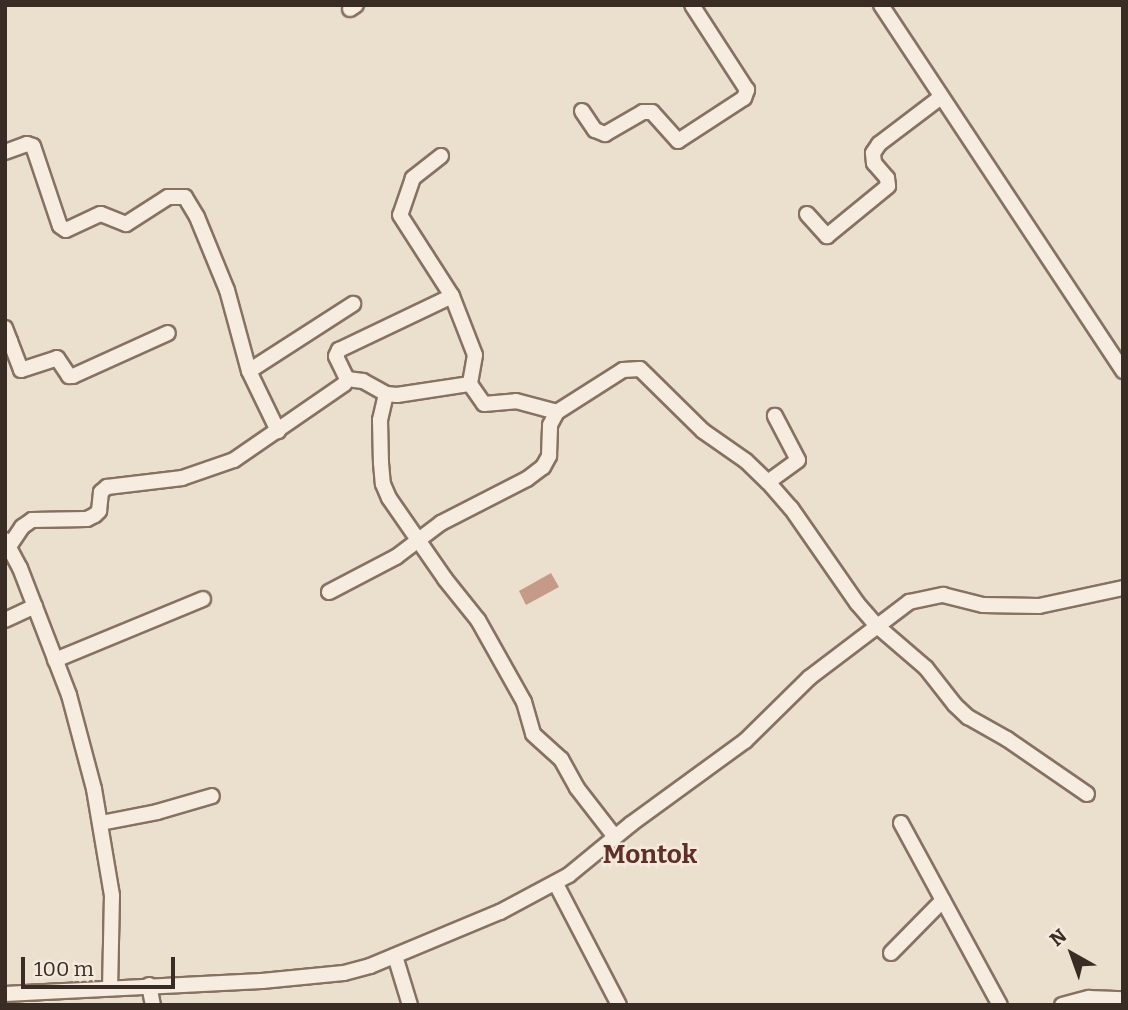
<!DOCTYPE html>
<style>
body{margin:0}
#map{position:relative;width:1128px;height:1010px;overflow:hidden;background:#ebdfcd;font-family:Bitter,serif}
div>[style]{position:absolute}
.building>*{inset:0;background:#c59b87}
.roads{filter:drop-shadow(2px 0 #877262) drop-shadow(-2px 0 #877262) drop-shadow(0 2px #877262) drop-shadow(0 -2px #877262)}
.minor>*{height:14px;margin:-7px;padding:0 7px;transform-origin:7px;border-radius:7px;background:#f6ede0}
span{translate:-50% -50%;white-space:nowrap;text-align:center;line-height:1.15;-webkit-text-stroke:5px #f3eadc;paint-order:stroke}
.quarter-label{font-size:26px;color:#612e28;font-weight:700}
.frame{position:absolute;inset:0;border:7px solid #392c24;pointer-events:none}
.north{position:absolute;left:1037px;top:919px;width:70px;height:70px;-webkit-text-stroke:5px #f3eadc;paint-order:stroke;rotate:320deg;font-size:19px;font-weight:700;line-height:28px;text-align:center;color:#392c24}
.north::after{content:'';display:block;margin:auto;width:24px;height:32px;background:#392c24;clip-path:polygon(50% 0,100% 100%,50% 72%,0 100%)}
.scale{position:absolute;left:21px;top:957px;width:154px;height:32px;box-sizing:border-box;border:4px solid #392c24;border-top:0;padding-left:9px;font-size:21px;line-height:24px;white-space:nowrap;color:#392c24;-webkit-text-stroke:5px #f3eadc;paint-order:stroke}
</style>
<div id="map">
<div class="building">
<i style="clip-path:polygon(551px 573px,559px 587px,526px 605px,519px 591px)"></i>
</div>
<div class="roads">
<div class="minor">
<i style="left:881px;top:5px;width:439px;rotate:56.5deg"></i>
<i style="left:350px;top:9px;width:7px;rotate:-34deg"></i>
<i style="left:582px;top:111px;width:23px;rotate:56deg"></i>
<i style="left:595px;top:130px;width:11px;rotate:22deg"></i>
<i style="left:605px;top:134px;width:44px;rotate:-30.1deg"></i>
<i style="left:643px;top:112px;width:9px"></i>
<i style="left:652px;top:112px;width:39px;rotate:48deg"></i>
<i style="left:678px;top:141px;width:79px;rotate:-33.1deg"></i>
<i style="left:744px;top:98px;width:9px;rotate:-69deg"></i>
<i style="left:747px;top:90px;width:101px;rotate:-122.9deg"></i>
<i style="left:5px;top:152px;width:23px;rotate:-20deg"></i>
<i style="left:27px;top:144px;width:6px;rotate:18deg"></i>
<i style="left:33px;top:146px;width:84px;rotate:71.4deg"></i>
<i style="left:60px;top:226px;width:7px;rotate:34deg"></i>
<i style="left:66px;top:230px;width:38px;rotate:-25deg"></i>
<i style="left:101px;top:214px;width:27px;rotate:22deg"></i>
<i style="left:126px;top:224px;width:50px;rotate:-32.7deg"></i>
<i style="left:168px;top:197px;width:17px"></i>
<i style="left:185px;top:197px;width:23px;rotate:59deg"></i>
<i style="left:197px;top:217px;width:79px;rotate:67.7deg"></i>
<i style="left:227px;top:290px;width:84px;rotate:74.8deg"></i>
<i style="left:249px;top:371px;width:67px;rotate:64.2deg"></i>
<i style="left:441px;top:156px;width:36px;rotate:142deg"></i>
<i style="left:413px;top:178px;width:39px;rotate:109deg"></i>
<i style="left:400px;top:215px;width:96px;rotate:57.3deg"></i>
<i style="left:452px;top:296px;width:63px;rotate:68.7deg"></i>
<i style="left:475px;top:355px;width:29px;rotate:100deg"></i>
<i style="left:807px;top:214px;width:30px;rotate:48deg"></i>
<i style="left:827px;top:236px;width:79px;rotate:-39.3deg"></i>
<i style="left:888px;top:186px;width:8px;rotate:-97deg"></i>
<i style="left:887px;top:178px;width:20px;rotate:-131deg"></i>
<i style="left:874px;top:163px;width:10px;rotate:-96deg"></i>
<i style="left:873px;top:153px;width:11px;rotate:-56deg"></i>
<i style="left:879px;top:144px;width:78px;rotate:-37.2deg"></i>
<i style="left:5px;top:328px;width:14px;rotate:69deg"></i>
<i style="left:5px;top:342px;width:5px;rotate:-11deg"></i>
<i style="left:10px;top:341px;width:31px;rotate:69deg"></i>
<i style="left:21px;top:370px;width:38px;rotate:-18deg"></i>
<i style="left:57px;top:358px;width:22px;rotate:56deg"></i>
<i style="left:69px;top:376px;width:4px"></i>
<i style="left:73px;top:376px;width:104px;rotate:-24.4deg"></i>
<i style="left:249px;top:371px;width:124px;rotate:-32.8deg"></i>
<i style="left:347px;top:379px;width:16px;rotate:7deg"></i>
<i style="left:363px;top:381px;width:26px;rotate:29deg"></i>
<i style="left:386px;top:394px;width:11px;rotate:5deg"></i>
<i style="left:397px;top:395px;width:74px;rotate:-8.6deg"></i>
<i style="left:470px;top:384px;width:24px;rotate:55deg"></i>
<i style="left:484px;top:404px;width:32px;rotate:-5deg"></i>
<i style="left:516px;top:401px;width:42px;rotate:15deg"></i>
<i style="left:386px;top:394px;width:27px;rotate:103deg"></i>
<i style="left:380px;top:420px;width:43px;rotate:88.7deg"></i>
<i style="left:381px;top:463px;width:21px;rotate:85deg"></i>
<i style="left:383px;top:484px;width:15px;rotate:67deg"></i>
<i style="left:389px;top:498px;width:98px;rotate:55.3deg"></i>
<i style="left:445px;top:579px;width:53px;rotate:51.2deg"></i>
<i style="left:478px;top:620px;width:94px;rotate:60.7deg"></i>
<i style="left:524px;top:702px;width:33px;rotate:74deg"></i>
<i style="left:533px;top:734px;width:38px;rotate:42deg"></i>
<i style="left:561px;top:759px;width:33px;rotate:61deg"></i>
<i style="left:577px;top:788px;width:62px;rotate:52.2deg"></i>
<i style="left:768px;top:482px;width:37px;rotate:-36deg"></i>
<i style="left:798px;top:460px;width:50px;rotate:-117.6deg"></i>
<i style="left:5px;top:540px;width:32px;rotate:62deg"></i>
<i style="left:20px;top:568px;width:136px;rotate:68.9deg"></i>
<i style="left:69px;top:695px;width:97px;rotate:75.1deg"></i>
<i style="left:94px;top:789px;width:108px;rotate:80.4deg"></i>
<i style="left:112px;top:895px;width:93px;rotate:91.2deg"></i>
<i style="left:10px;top:545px;width:22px;rotate:-56deg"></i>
<i style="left:22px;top:527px;width:12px;rotate:-35deg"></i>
<i style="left:32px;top:520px;width:55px;rotate:-1deg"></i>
<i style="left:87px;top:519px;width:9px;rotate:-27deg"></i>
<i style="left:95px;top:515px;width:6px;rotate:-45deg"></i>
<i style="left:99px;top:511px;width:19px;rotate:-84deg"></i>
<i style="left:101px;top:492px;width:8px;rotate:-40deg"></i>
<i style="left:107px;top:487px;width:76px;rotate:-6.8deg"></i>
<i style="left:182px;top:478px;width:55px;rotate:-19.1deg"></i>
<i style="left:234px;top:460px;width:134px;rotate:-34.6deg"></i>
<i style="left:344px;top:384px;width:6px;rotate:-59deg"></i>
<i style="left:347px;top:379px;width:25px;rotate:-116deg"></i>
<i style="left:336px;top:356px;width:7px;rotate:-63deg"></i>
<i style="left:339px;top:350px;width:125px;rotate:-25.5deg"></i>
<i style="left:329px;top:592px;width:76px;rotate:-27.6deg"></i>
<i style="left:396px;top:557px;width:56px;rotate:-37.1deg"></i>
<i style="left:441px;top:523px;width:97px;rotate:-27.1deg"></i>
<i style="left:527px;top:479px;width:20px;rotate:-37deg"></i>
<i style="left:543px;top:467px;width:13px;rotate:-61deg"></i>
<i style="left:549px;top:456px;width:31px;rotate:-88deg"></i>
<i style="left:550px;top:425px;width:15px;rotate:-62deg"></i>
<i style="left:557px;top:412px;width:78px;rotate:-32.5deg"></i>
<i style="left:623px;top:370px;width:17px;rotate:-3deg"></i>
<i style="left:640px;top:369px;width:88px;rotate:44.5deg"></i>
<i style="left:703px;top:431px;width:52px;rotate:34.9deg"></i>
<i style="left:746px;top:461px;width:30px;rotate:44deg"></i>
<i style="left:768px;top:482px;width:35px;rotate:49deg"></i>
<i style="left:791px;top:508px;width:116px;rotate:55.2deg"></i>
<i style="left:857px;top:603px;width:29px;rotate:49deg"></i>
<i style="left:876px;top:625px;width:66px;rotate:40.7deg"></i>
<i style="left:926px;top:668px;width:47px;rotate:51.9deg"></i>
<i style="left:955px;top:705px;width:18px;rotate:43deg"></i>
<i style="left:968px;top:717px;width:45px;rotate:29.4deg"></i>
<i style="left:1007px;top:739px;width:97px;rotate:34.5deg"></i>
<i style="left:5px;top:620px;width:33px;rotate:-25deg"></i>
<i style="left:55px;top:660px;width:160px;rotate:-22.4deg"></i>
<i style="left:101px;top:823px;width:57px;rotate:-11.1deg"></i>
<i style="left:157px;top:812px;width:57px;rotate:-16.2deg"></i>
<i style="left:901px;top:823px;width:207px;rotate:61.5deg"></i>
<i style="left:556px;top:884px;width:136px;rotate:62.5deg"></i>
<i style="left:891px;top:953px;width:74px;rotate:-45.5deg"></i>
<i style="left:395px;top:956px;width:51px;rotate:73deg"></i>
<i style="left:149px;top:985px;width:20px;rotate:79deg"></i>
<i style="left:5px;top:994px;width:257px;rotate:-2.9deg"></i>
<i style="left:262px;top:981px;width:82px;rotate:-5.6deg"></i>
<i style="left:344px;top:973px;width:27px;rotate:-15deg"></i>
<i style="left:370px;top:966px;width:141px;rotate:-22.6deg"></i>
<i style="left:500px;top:912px;width:78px;rotate:-28.2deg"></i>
<i style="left:569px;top:875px;width:80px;rotate:-39.4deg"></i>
<i style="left:631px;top:824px;width:141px;rotate:-36.1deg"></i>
<i style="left:745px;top:741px;width:90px;rotate:-44.5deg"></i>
<i style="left:809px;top:678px;width:126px;rotate:-37.2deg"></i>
<i style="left:909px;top:602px;width:35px;rotate:-12deg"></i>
<i style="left:943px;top:595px;width:41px;rotate:14deg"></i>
<i style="left:983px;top:605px;width:56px;rotate:1deg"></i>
<i style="left:1039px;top:606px;width:86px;rotate:-12.1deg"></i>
<i style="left:1062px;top:1005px;width:28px;rotate:-15deg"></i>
<i style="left:1089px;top:998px;width:34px;rotate:2deg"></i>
</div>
</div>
<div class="quarter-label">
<span style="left:650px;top:855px">Montok</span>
</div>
<div class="frame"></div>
<div class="north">N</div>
<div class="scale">100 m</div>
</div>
